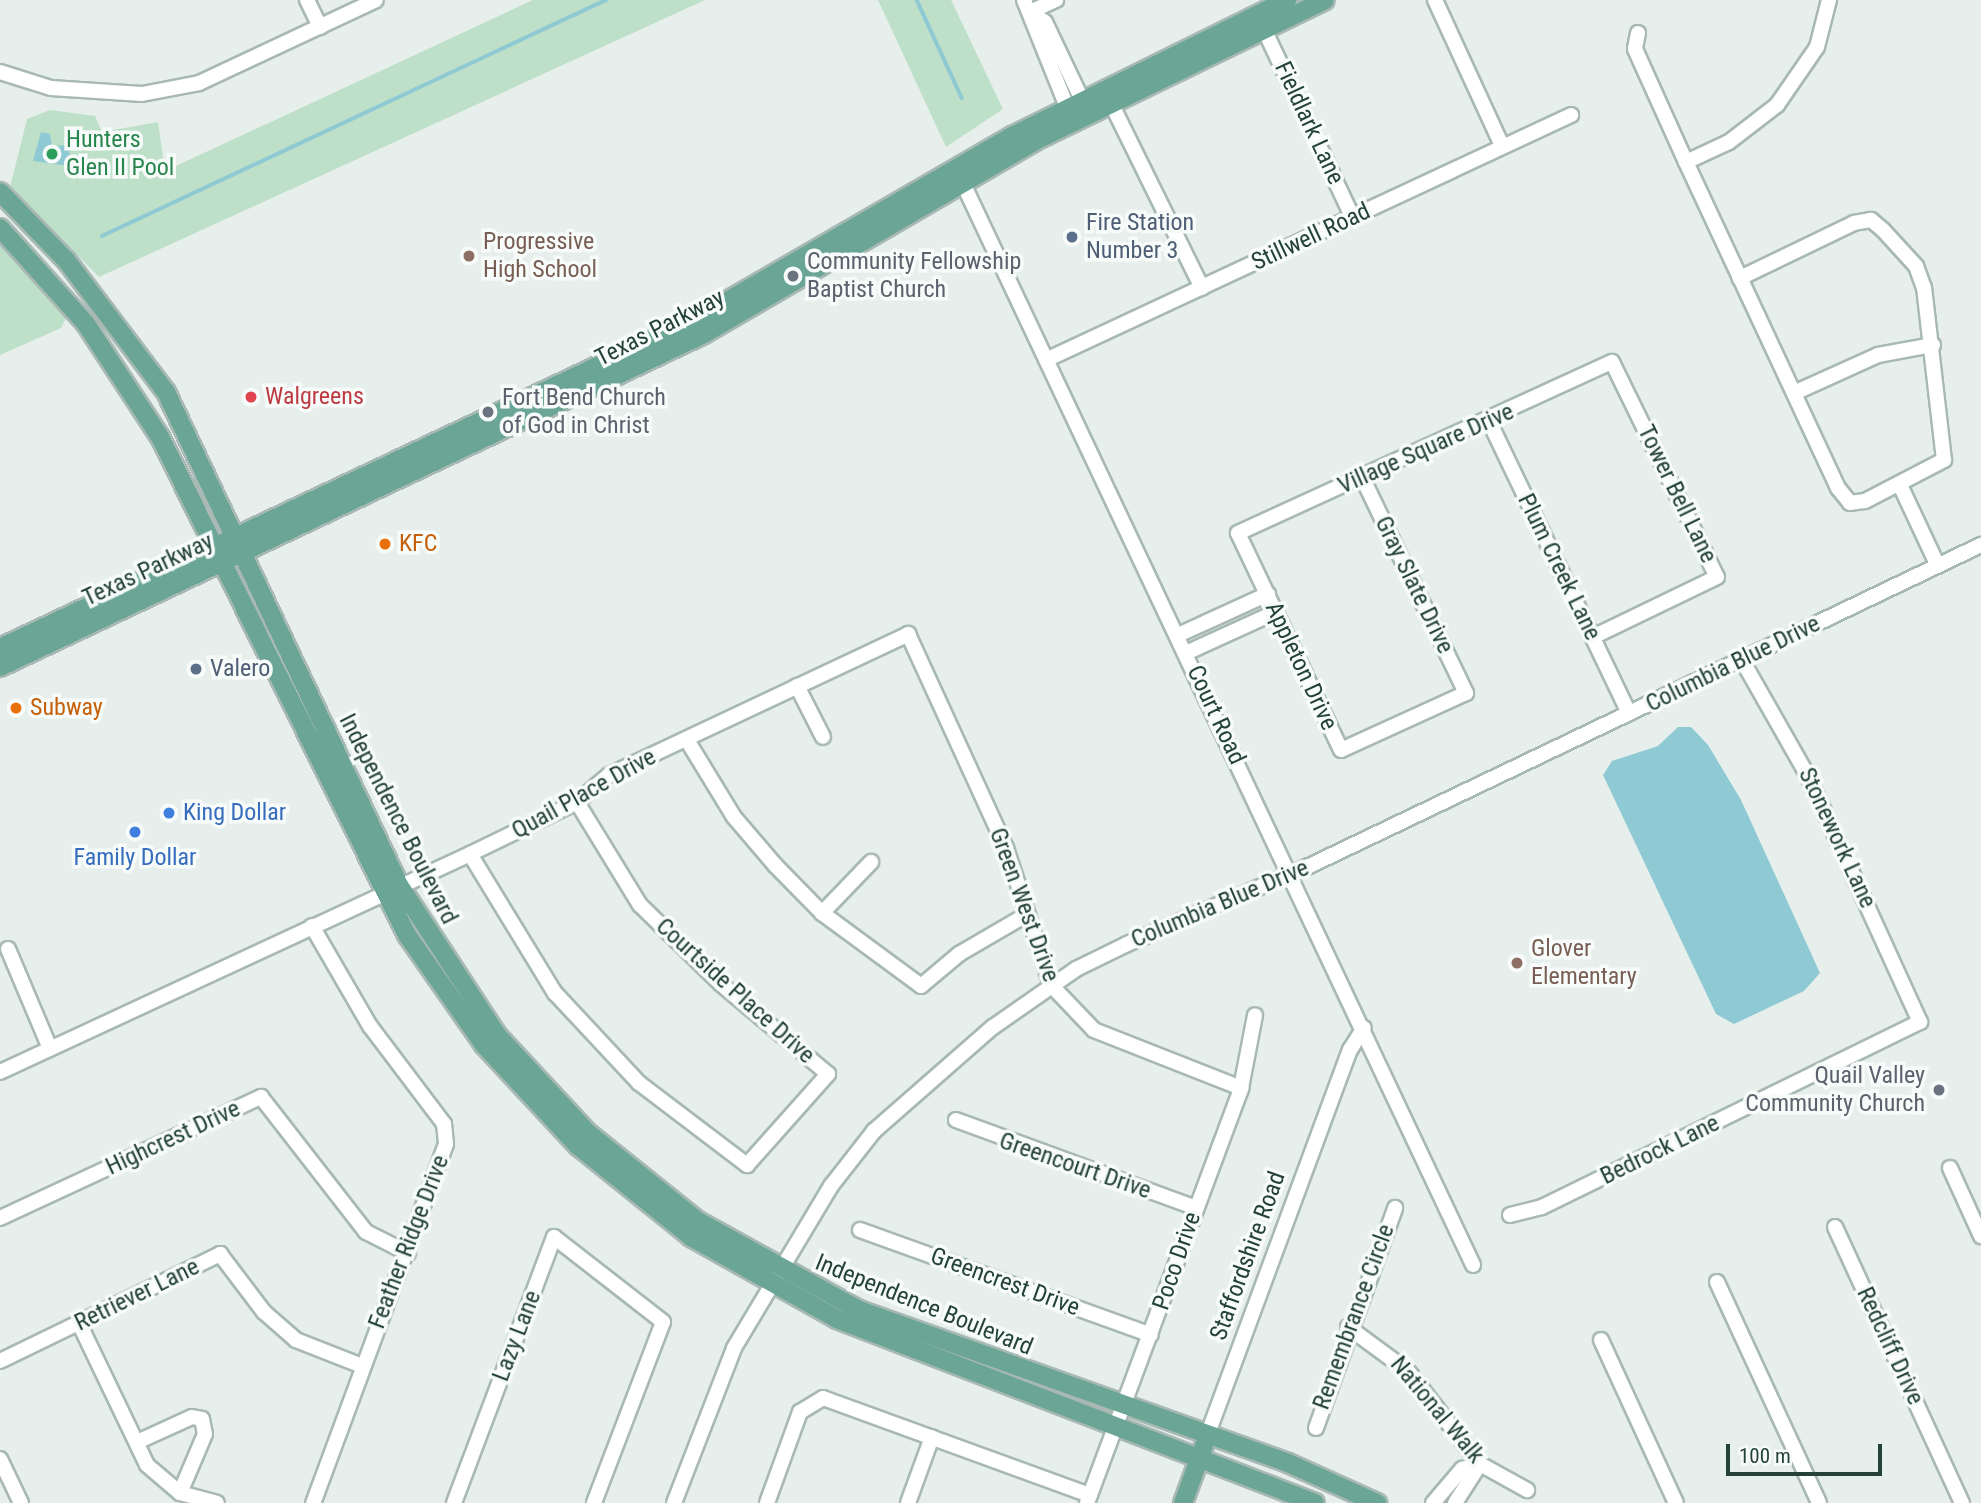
<!DOCTYPE html>
<style>
body{margin:0}
#map{position:relative;width:1981px;height:1503px;overflow:hidden;background:#e6efeb;font-family:"Roboto Condensed",sans-serif}
div>[style]{position:absolute}
.green>*{inset:0;background:#bfe0c8}
.water>*{inset:0;background:#8ec9d4}
.stream>*{height:3.5px;margin:-1.75px;padding:0 1.75px;transform-origin:1.75px;border-radius:1.75px;background:#8ec9d4}
.roads{filter:drop-shadow(2px 0 #a8b8b2) drop-shadow(-2px 0 #a8b8b2) drop-shadow(0 2px #a8b8b2) drop-shadow(0 -2px #a8b8b2)}
.minor>*{height:14px;margin:-7px;padding:0 7px;transform-origin:7px;border-radius:7px;background:#fff}
.major>*{height:18px;margin:-9px;padding:0 9px;transform-origin:9px;border-radius:9px;background:#6aa596}
.dots>*{width:19px;height:19px;translate:-50% -50%;box-sizing:border-box;border:4px solid #f7fbf9;border-radius:50%}
span{translate:-50% -50%;white-space:nowrap;text-align:center;line-height:1.15;-webkit-text-stroke:7px #f7fbf9;paint-order:stroke}
.street-label{font-size:24px;color:#24423a}
.leisure-label{font-size:24px;color:#27864d}
.left{translate:0 -50%;text-align:left}
.service-label{font-size:24px;color:#4e5e75}
.education-label{font-size:24px;color:#785e54}
.worship-label{font-size:24px;color:#5b616d}
.right{translate:-100% -50%;text-align:right}
.health-label{font-size:24px;color:#be3a42}
.food-label{font-size:24px;color:#c56008}
.shop-label{font-size:24px;color:#366cbe}
.scale{position:absolute;left:1726px;top:1444px;width:156px;height:32px;box-sizing:border-box;border:4px solid #24423a;border-top:0;padding-left:9px;font-size:21px;line-height:24px;white-space:nowrap;color:#24423a;-webkit-text-stroke:5px #f7fbf9;paint-order:stroke}
</style>
<div id="map">
<div class="green">
<i style="clip-path:polygon(533px 0,705px 0,99px 277px,10px 187px,27px 119px,50px 110px,95px 116px,102px 132px,158px 122px,165px 171px)"></i>
<i style="clip-path:polygon(878px 0,951px 0,1003px 109px,946px 147px)"></i>
<i style="clip-path:polygon(0 233px,67px 316px,61px 328px,0 355px)"></i>
</div>
<div class="water">
<i style="clip-path:polygon(41px 132px,50px 134px,52px 146px,70px 145px,69px 166px,33px 161px)"></i>
<i style="clip-path:polygon(1678px 727px,1691px 727px,1708px 745px,1741px 800px,1820px 973px,1804px 991px,1734px 1024px,1716px 1014px,1603px 775px,1612px 761px,1658px 746px)"></i>
</div>
<div class="stream">
<i style="left:917px;top:0;width:108px;rotate:65.3deg"></i>
<i style="left:102px;top:236px;width:557px;rotate:-25.09deg"></i>
</div>
<div class="roads">
<div class="minor">
<i style="left:307px;top:0;width:30px;rotate:64deg"></i>
<i style="left:1024px;top:0;width:115px;rotate:68.1deg"></i>
<i style="left:1435px;top:0;width:161px;rotate:65.3deg"></i>
<i style="left:1030px;top:12px;width:18px;rotate:34deg"></i>
<i style="left:1045px;top:22px;width:86px;rotate:64.6deg"></i>
<i style="left:1030px;top:12px;width:29px;rotate:-25deg"></i>
<i style="left:1264px;top:29px;width:209px;rotate:64.8deg"></i>
<i style="left:1638px;top:33px;width:16px;rotate:101deg"></i>
<i style="left:1635px;top:49px;width:124px;rotate:65.7deg"></i>
<i style="left:1686px;top:162px;width:360px;rotate:65deg"></i>
<i style="left:1838px;top:488px;width:19px;rotate:51deg"></i>
<i style="left:1850px;top:503px;width:15px;rotate:-8deg"></i>
<i style="left:1865px;top:501px;width:89px;rotate:-27.4deg"></i>
<i style="left:1944px;top:460px;width:173px;rotate:-96.6deg"></i>
<i style="left:1924px;top:288px;width:23px;rotate:-110deg"></i>
<i style="left:1916px;top:266px;width:49px;rotate:-132.5deg"></i>
<i style="left:1883px;top:230px;width:16px;rotate:-140deg"></i>
<i style="left:1871px;top:220px;width:17px;rotate:170deg"></i>
<i style="left:1854px;top:223px;width:127px;rotate:154.2deg"></i>
<i style="left:0;top:72px;width:53px;rotate:17.4deg"></i>
<i style="left:51px;top:88px;width:91px;rotate:3.8deg"></i>
<i style="left:142px;top:94px;width:58px;rotate:-10.9deg"></i>
<i style="left:199px;top:83px;width:195px;rotate:-25.1deg"></i>
<i style="left:1111px;top:103px;width:206px;rotate:63.8deg"></i>
<i style="left:1686px;top:162px;width:47px;rotate:-24.9deg"></i>
<i style="left:1729px;top:142px;width:61px;rotate:-37.6deg"></i>
<i style="left:1777px;top:105px;width:70px;rotate:-55.4deg"></i>
<i style="left:1817px;top:47px;width:49px;rotate:-75.7deg"></i>
<i style="left:959px;top:175px;width:1205px;rotate:64.75deg"></i>
<i style="left:1050px;top:358px;width:575px;rotate:-25deg"></i>
<i style="left:1794px;top:393px;width:92px;rotate:-24.3deg"></i>
<i style="left:1878px;top:355px;width:56px;rotate:-10.3deg"></i>
<i style="left:1489px;top:421px;width:324px;rotate:64.4deg"></i>
<i style="left:1362px;top:477px;width:240px;rotate:64.3deg"></i>
<i style="left:1466px;top:693px;width:137px;rotate:155.5deg"></i>
<i style="left:1341px;top:750px;width:240px;rotate:-115.4deg"></i>
<i style="left:1238px;top:533px;width:411px;rotate:-24.6deg"></i>
<i style="left:1612px;top:362px;width:239px;rotate:64deg"></i>
<i style="left:1717px;top:577px;width:138px;rotate:154.2deg"></i>
<i style="left:1900px;top:485px;width:87px;rotate:64.9deg"></i>
<i style="left:1178px;top:635px;width:99px;rotate:-24.5deg"></i>
<i style="left:1186px;top:653px;width:99px;rotate:-24.5deg"></i>
<i style="left:797px;top:686px;width:57px;rotate:63deg"></i>
<i style="left:687px;top:740px;width:90px;rotate:58.6deg"></i>
<i style="left:734px;top:817px;width:63px;rotate:49.5deg"></i>
<i style="left:775px;top:865px;width:67px;rotate:45.6deg"></i>
<i style="left:822px;top:913px;width:123px;rotate:36.4deg"></i>
<i style="left:921px;top:986px;width:50px;rotate:-40.1deg"></i>
<i style="left:959px;top:954px;width:78px;rotate:-30.2deg"></i>
<i style="left:470px;top:854px;width:163px;rotate:58.6deg"></i>
<i style="left:555px;top:993px;width:123px;rotate:47deg"></i>
<i style="left:639px;top:1083px;width:136px;rotate:37.2deg"></i>
<i style="left:747px;top:1165px;width:122px;rotate:-48.3deg"></i>
<i style="left:828px;top:1074px;width:140px;rotate:-139.9deg"></i>
<i style="left:721px;top:984px;width:113px;rotate:-135.7deg"></i>
<i style="left:640px;top:905px;width:121px;rotate:-121.5deg"></i>
<i style="left:822px;top:913px;width:71px;rotate:-46.1deg"></i>
<i style="left:312px;top:926px;width:116px;rotate:59.9deg"></i>
<i style="left:370px;top:1026px;width:123px;rotate:52.9deg"></i>
<i style="left:444px;top:1124px;width:20px;rotate:84deg"></i>
<i style="left:446px;top:1144px;width:383px;rotate:110.3deg"></i>
<i style="left:8px;top:949px;width:105px;rotate:67.1deg"></i>
<i style="left:0;top:1072px;width:518px;rotate:-24.88deg"></i>
<i style="left:470px;top:854px;width:119px;rotate:-25.9deg"></i>
<i style="left:577px;top:802px;width:42px;rotate:-40.2deg"></i>
<i style="left:609px;top:775px;width:331px;rotate:-25.2deg"></i>
<i style="left:908px;top:634px;width:235px;rotate:65.4deg"></i>
<i style="left:1006px;top:848px;width:144px;rotate:71.8deg"></i>
<i style="left:1051px;top:985px;width:62px;rotate:46.3deg"></i>
<i style="left:1094px;top:1030px;width:158px;rotate:21.5deg"></i>
<i style="left:956px;top:1120px;width:256px;rotate:20.1deg"></i>
<i style="left:1950px;top:1168px;width:75px;rotate:65.5deg"></i>
<i style="left:1510px;top:1215px;width:33px;rotate:-14deg"></i>
<i style="left:1542px;top:1207px;width:421px;rotate:-26.1deg"></i>
<i style="left:1920px;top:1022px;width:268px;rotate:-114.5deg"></i>
<i style="left:1809px;top:778px;width:136px;rotate:-119.6deg"></i>
<i style="left:0;top:1218px;width:288px;rotate:-24.9deg"></i>
<i style="left:261px;top:1097px;width:171px;rotate:52.1deg"></i>
<i style="left:366px;top:1232px;width:47px;rotate:26.6deg"></i>
<i style="left:1835px;top:1227px;width:304px;rotate:65.3deg"></i>
<i style="left:860px;top:1230px;width:309px;rotate:19.8deg"></i>
<i style="left:1717px;top:1282px;width:243px;rotate:65.2deg"></i>
<i style="left:79px;top:1323px;width:157px;rotate:64.4deg"></i>
<i style="left:147px;top:1465px;width:43px;rotate:40.3deg"></i>
<i style="left:180px;top:1493px;width:38px;rotate:15deg"></i>
<i style="left:1348px;top:1327px;width:74px;rotate:36.3deg"></i>
<i style="left:1408px;top:1371px;width:118px;rotate:52.3deg"></i>
<i style="left:1480px;top:1464px;width:54px;rotate:29deg"></i>
<i style="left:1601px;top:1340px;width:179px;rotate:65.3deg"></i>
<i style="left:0;top:1361px;width:245px;rotate:-25.9deg"></i>
<i style="left:220px;top:1254px;width:73px;rotate:52.8deg"></i>
<i style="left:264px;top:1312px;width:43px;rotate:41.2deg"></i>
<i style="left:296px;top:1340px;width:71px;rotate:21.5deg"></i>
<i style="left:1316px;top:1428px;width:234px;rotate:-70.2deg"></i>
<i style="left:1207px;top:1436px;width:412px;rotate:-69.7deg"></i>
<i style="left:1350px;top:1050px;width:26px;rotate:-58deg"></i>
<i style="left:137px;top:1442px;width:60px;rotate:-24.4deg"></i>
<i style="left:192px;top:1417px;width:10px;rotate:11deg"></i>
<i style="left:202px;top:1419px;width:15px;rotate:79deg"></i>
<i style="left:205px;top:1434px;width:64px;rotate:113deg"></i>
<i style="left:0;top:1459px;width:49px;rotate:64.5deg"></i>
<i style="left:454px;top:1503px;width:284px;rotate:-69.4deg"></i>
<i style="left:554px;top:1237px;width:138px;rotate:37.9deg"></i>
<i style="left:663px;top:1322px;width:194px;rotate:110.9deg"></i>
<i style="left:674px;top:1503px;width:166px;rotate:-68.8deg"></i>
<i style="left:734px;top:1348px;width:189px;rotate:-59.1deg"></i>
<i style="left:831px;top:1186px;width:70px;rotate:-52deg"></i>
<i style="left:874px;top:1131px;width:158px;rotate:-41.2deg"></i>
<i style="left:993px;top:1027px;width:101px;rotate:-34.9deg"></i>
<i style="left:1076px;top:969px;width:57px;rotate:-26.1deg"></i>
<i style="left:1127px;top:944px;width:196px;rotate:-23.2deg"></i>
<i style="left:1307px;top:867px;width:747px;rotate:-25.54deg"></i>
<i style="left:767px;top:1503px;width:97px;rotate:-70.1deg"></i>
<i style="left:800px;top:1412px;width:27px;rotate:-31deg"></i>
<i style="left:823px;top:1398px;width:284px;rotate:20deg"></i>
<i style="left:908px;top:1503px;width:70px;rotate:-70deg"></i>
<i style="left:1087px;top:1503px;width:443px;rotate:-69.6deg"></i>
<i style="left:1241px;top:1088px;width:74px;rotate:-79.1deg"></i>
<i style="left:1433px;top:1503px;width:45px;rotate:-49.5deg"></i>
<i style="left:1462px;top:1469px;width:19px;rotate:-16deg"></i>
<i style="left:1480px;top:1464px;width:46px;rotate:122.7deg"></i>
</div>
<div class="major">
<i style="left:0;top:192px;width:95px;rotate:45.9deg"></i>
<i style="left:66px;top:260px;width:166px;rotate:52.9deg"></i>
<i style="left:166px;top:392px;width:545px;rotate:64.7deg"></i>
<i style="left:399px;top:885px;width:179px;rotate:56.8deg"></i>
<i style="left:497px;top:1035px;width:134px;rotate:47.1deg"></i>
<i style="left:588px;top:1133px;width:141px;rotate:38.7deg"></i>
<i style="left:698px;top:1221px;width:184px;rotate:28.9deg"></i>
<i style="left:859px;top:1310px;width:455px;rotate:19.6deg"></i>
<i style="left:1288px;top:1463px;width:98px;rotate:24.2deg"></i>
<i style="left:0;top:228px;width:129px;rotate:48.1deg"></i>
<i style="left:86px;top:324px;width:135px;rotate:56.8deg"></i>
<i style="left:160px;top:437px;width:556px;rotate:63.62deg"></i>
<i style="left:407px;top:935px;width:134px;rotate:55deg"></i>
<i style="left:484px;top:1045px;width:138px;rotate:47.1deg"></i>
<i style="left:578px;top:1146px;width:145px;rotate:38.8deg"></i>
<i style="left:691px;top:1237px;width:167px;rotate:29.3deg"></i>
<i style="left:837px;top:1319px;width:512px;rotate:21.05deg"></i>
<i style="left:0;top:648px;width:764px;rotate:-25.26deg"></i>
<i style="left:691px;top:322px;width:371px;rotate:-30.1deg"></i>
<i style="left:1012px;top:136px;width:307px;rotate:-26.3deg"></i>
<i style="left:0;top:667px;width:779px;rotate:-25.31deg"></i>
<i style="left:704px;top:334px;width:383px;rotate:-30.2deg"></i>
<i style="left:1035px;top:141px;width:322px;rotate:-25.9deg"></i>
<i style="left:1183px;top:1503px;width:61px;rotate:-69.8deg"></i>
</div>
</div>
<div class="dots">
<i style="left:52px;top:154px;background:#2e9e5b"></i>
<i style="left:1072px;top:237px;background:#5c6f8a"></i>
<i style="left:469px;top:256px;background:#8d6e63"></i>
<i style="left:793px;top:276px;background:#6b7280"></i>
<i style="left:251px;top:397px;background:#e0444e"></i>
<i style="left:488px;top:412px;background:#6b7280"></i>
<i style="left:385px;top:544px;background:#e8710a"></i>
<i style="left:196px;top:669px;background:#5c6f8a"></i>
<i style="left:16px;top:708px;background:#e8710a"></i>
<i style="left:169px;top:813px;background:#3f7fe0"></i>
<i style="left:135px;top:832px;background:#3f7fe0"></i>
<i style="left:1517px;top:963px;background:#8d6e63"></i>
<i style="left:1939px;top:1090px;background:#6b7280"></i>
</div>
<div class="street-label">
<span style="left:1309px;top:123px;rotate:65deg">Fieldlark Lane</span>
<span style="left:1311px;top:237px;rotate:-25deg">Stillwell Road</span>
<span style="left:660px;top:328px;rotate:-27deg">Texas Parkway</span>
<span style="left:1426px;top:449px;rotate:-24deg">Village Square Drive</span>
<span style="left:1677px;top:494px;rotate:64deg">Tower Bell Lane</span>
<span style="left:1559px;top:567px;rotate:64deg">Plum Creek Lane</span>
<span style="left:148px;top:570px;rotate:-25deg">Texas Parkway</span>
<span style="left:1414px;top:585px;rotate:64deg">Gray Slate Drive</span>
<span style="left:1733px;top:664px;rotate:-26deg">Columbia Blue Drive</span>
<span style="left:1301px;top:666px;rotate:65deg">Appleton Drive</span>
<span style="left:1216px;top:715px;rotate:65deg">Court Road</span>
<span style="left:584px;top:794px;rotate:-29deg">Quail Place Drive</span>
<span style="left:398px;top:819px;rotate:63deg">Independence Boulevard</span>
<span style="left:1837px;top:838px;rotate:65deg">Stonework Lane</span>
<span style="left:1220px;top:904px;rotate:-23deg">Columbia Blue Drive</span>
<span style="left:1024px;top:905px;rotate:70deg">Green West Drive</span>
<span style="left:735px;top:991px;rotate:42deg">Courtside Place Drive</span>
<span style="left:173px;top:1138px;rotate:-25deg">Highcrest Drive</span>
<span style="left:1660px;top:1150px;rotate:-26deg">Bedrock Lane</span>
<span style="left:1075px;top:1166px;rotate:19deg">Greencourt Drive</span>
<span style="left:409px;top:1242px;rotate:-69deg">Feather Ridge Drive</span>
<span style="left:1248px;top:1256px;rotate:-70deg">Staffordshire Road</span>
<span style="left:1177px;top:1261px;rotate:-71deg">Poco Drive</span>
<span style="left:1005px;top:1282px;rotate:20deg">Greencrest Drive</span>
<span style="left:137px;top:1295px;rotate:-26deg">Retriever Lane</span>
<span style="left:924px;top:1305px;rotate:22deg">Independence Boulevard</span>
<span style="left:1354px;top:1317px;rotate:-70deg">Remembrance Circle</span>
<span style="left:517px;top:1336px;rotate:-69deg">Lazy Lane</span>
<span style="left:1890px;top:1346px;rotate:65deg">Redcliff Drive</span>
<span style="left:1437px;top:1410px;rotate:50deg">National Walk</span>
</div>
<div class="leisure-label">
<span class="left" style="left:66px;top:154px">Hunters<br>Glen II Pool</span>
</div>
<div class="service-label">
<span class="left" style="left:1086px;top:237px">Fire Station<br>Number 3</span>
<span class="left" style="left:210px;top:669px">Valero</span>
</div>
<div class="education-label">
<span class="left" style="left:483px;top:256px">Progressive<br>High School</span>
<span class="left" style="left:1531px;top:963px">Glover<br>Elementary</span>
</div>
<div class="worship-label">
<span class="left" style="left:807px;top:276px">Community Fellowship<br>Baptist Church</span>
<span class="left" style="left:502px;top:412px">Fort Bend Church<br>of God in Christ</span>
<span class="right" style="left:1925px;top:1090px">Quail Valley<br>Community Church</span>
</div>
<div class="health-label">
<span class="left" style="left:265px;top:397px">Walgreens</span>
</div>
<div class="food-label">
<span class="left" style="left:399px;top:544px">KFC</span>
<span class="left" style="left:30px;top:708px">Subway</span>
</div>
<div class="shop-label">
<span class="left" style="left:183px;top:813px">King Dollar</span>
<span style="left:135px;top:858px">Family Dollar</span>
</div>
<div class="scale">100 m</div>
</div>
